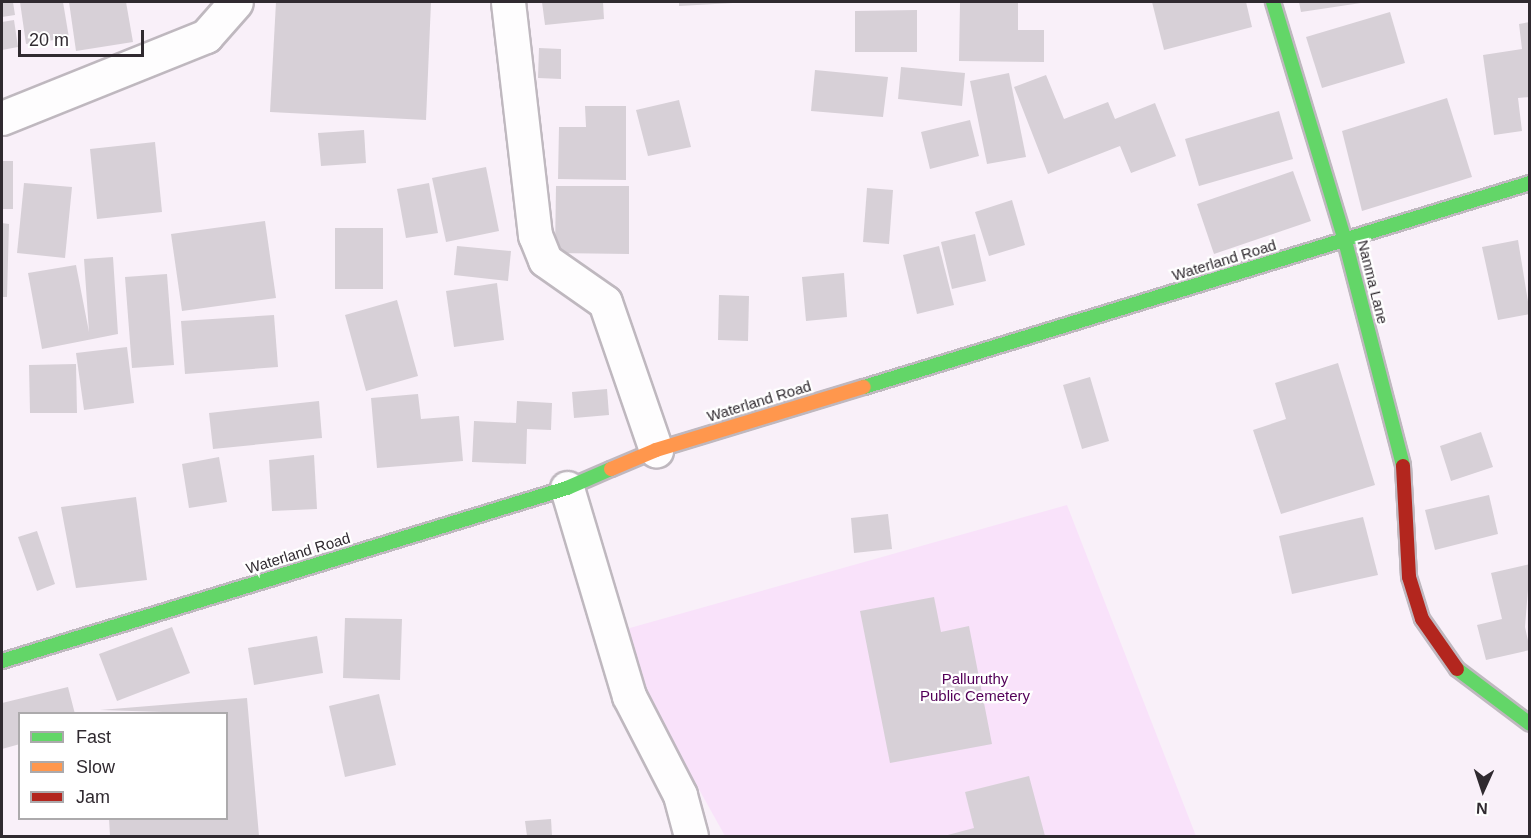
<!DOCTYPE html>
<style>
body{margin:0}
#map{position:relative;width:1531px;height:838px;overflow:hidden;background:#f9f0f9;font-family:Arial,sans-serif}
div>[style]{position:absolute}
.green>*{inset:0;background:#f9e2fa}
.building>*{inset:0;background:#d7d0d7}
.roads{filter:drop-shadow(2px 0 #bfb8bf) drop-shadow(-2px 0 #bfb8bf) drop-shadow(0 2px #bfb8bf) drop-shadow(0 -2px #bfb8bf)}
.street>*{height:33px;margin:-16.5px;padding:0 16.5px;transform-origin:16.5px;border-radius:16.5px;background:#fefdfe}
.fast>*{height:14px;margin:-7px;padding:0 7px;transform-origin:7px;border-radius:7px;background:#63d668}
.slow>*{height:14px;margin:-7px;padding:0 7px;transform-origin:7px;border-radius:7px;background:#ff974d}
.jam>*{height:14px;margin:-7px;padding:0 7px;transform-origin:7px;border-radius:7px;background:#b3261e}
span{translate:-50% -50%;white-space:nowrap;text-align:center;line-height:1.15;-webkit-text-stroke:4.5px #fff;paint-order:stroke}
.street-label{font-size:15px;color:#302a30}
.park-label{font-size:15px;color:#530058}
.frame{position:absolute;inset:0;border:3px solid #302a30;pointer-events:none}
.legend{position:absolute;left:18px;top:712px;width:210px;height:108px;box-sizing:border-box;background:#fff;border:2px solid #acaaac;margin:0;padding:8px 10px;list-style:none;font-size:18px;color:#302a30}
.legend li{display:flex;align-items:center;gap:12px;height:30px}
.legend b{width:30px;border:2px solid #acaaac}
.north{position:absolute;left:1453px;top:760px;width:60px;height:60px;-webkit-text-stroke:4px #fff;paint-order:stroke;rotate:183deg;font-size:16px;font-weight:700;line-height:24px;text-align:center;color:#302a30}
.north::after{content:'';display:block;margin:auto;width:21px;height:27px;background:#302a30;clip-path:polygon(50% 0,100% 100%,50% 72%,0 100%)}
.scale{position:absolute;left:18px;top:30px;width:126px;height:27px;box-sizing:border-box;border:3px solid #302a30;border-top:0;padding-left:8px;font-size:18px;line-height:21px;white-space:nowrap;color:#302a30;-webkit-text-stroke:4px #fff;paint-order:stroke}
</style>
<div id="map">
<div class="green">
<i style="clip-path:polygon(1067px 505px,1196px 836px,725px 836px,612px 633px)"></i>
</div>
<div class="building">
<i style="clip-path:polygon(2px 2px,13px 2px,15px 15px,2px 17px)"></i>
<i style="clip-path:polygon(20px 2px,63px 2px,69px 38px,26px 44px)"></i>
<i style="clip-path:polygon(69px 2px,126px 2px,133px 42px,76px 51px)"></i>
<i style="clip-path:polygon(276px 2px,431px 2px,426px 120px,270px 112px)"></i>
<i style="clip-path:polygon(542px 2px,603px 2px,604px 19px,545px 25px)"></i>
<i style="clip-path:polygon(679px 2px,732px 2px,733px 3px,679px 6px)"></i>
<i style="clip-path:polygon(960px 2px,1018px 2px,1018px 30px,1044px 30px,1044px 62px,959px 61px)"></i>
<i style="clip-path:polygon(1152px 2px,1246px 2px,1252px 27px,1164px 50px)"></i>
<i style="clip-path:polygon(1299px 2px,1361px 2px,1361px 3px,1301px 12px)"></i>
<i style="clip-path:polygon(917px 10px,917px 52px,855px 52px,855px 11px)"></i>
<i style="clip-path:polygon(1390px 12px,1405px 63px,1322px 88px,1306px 37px)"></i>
<i style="clip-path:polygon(14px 20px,18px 47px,2px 50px,2px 22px)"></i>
<i style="clip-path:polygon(1530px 22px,1530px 97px,1518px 98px,1522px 131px,1494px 135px,1483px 55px,1522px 49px,1519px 24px)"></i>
<i style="clip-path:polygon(539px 48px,561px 49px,561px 79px,538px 78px)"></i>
<i style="clip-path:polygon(901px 67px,965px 73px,962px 106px,898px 99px)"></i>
<i style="clip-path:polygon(815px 70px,888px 77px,883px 117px,811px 111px)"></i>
<i style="clip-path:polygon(1009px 73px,1026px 157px,987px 164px,970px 81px)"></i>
<i style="clip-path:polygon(1046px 75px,1064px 119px,1108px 102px,1115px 119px,1155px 103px,1176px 156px,1131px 173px,1120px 146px,1048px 174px,1014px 87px)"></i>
<i style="clip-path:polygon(1447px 98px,1472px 177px,1362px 211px,1342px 131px)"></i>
<i style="clip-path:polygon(679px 100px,691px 147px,648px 156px,636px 110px)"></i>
<i style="clip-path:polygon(585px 106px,626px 106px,626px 180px,558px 179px,559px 127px,586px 127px)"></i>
<i style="clip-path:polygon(1279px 111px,1293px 159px,1199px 186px,1185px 139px)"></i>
<i style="clip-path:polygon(970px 120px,979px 156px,930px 169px,921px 132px)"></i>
<i style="clip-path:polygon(364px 130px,366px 163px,321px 166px,318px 133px)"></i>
<i style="clip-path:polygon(155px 142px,162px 212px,97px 219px,90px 149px)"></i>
<i style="clip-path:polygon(2px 161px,13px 161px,13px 209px,2px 209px)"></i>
<i style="clip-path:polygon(486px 167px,499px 231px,446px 242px,432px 178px)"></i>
<i style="clip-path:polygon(1293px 171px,1311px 221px,1214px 254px,1197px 204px)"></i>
<i style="clip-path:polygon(24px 183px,72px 187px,65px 258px,17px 253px)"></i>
<i style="clip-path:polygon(429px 183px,438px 233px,406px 238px,397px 189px)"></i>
<i style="clip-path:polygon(556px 186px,629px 186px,629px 254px,555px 253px)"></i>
<i style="clip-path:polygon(867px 188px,893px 190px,889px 244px,863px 242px)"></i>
<i style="clip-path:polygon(1012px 200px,1025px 245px,989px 256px,975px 212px)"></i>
<i style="clip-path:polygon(265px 221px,276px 298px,182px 311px,171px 234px)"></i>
<i style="clip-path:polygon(2px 223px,9px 224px,7px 297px,2px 297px)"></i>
<i style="clip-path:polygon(335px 228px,383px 228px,383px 289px,335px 289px)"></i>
<i style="clip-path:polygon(975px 234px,986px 281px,952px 289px,941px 242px)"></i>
<i style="clip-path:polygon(1518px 240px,1530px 314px,1498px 320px,1482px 247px)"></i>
<i style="clip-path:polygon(457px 246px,511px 251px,508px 281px,454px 275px)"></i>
<i style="clip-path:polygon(939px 246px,954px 305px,917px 314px,903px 255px)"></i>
<i style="clip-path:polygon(113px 257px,118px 334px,42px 349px,28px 273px,76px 265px,89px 332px,84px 259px)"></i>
<i style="clip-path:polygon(844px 273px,847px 317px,806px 321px,802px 277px)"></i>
<i style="clip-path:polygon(167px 274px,174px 365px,132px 368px,125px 277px)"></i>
<i style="clip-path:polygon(497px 283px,504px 340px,454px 347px,446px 291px)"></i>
<i style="clip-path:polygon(719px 295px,749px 296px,748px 341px,718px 340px)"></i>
<i style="clip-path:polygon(397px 300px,418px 376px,366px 391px,345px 315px)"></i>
<i style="clip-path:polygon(274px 315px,278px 367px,185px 374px,181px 321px)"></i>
<i style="clip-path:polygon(127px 347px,134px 403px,84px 410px,76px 353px)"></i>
<i style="clip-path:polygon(1338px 363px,1375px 485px,1281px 514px,1253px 430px,1286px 419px,1275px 383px)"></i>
<i style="clip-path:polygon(76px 364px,77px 413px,30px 413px,29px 365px)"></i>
<i style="clip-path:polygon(1090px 377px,1109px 441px,1082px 449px,1063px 385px)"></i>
<i style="clip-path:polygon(607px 389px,609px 415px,574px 418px,572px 392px)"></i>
<i style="clip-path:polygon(418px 394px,421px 419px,459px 416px,463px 461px,377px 468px,371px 398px)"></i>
<i style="clip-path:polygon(319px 401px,322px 438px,213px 449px,209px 413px)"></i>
<i style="clip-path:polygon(517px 401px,552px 403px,551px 430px,527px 429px,526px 464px,472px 462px,474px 421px,516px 423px)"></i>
<i style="clip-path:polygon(1481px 432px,1493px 467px,1451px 481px,1440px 446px)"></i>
<i style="clip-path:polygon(314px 455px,317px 509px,272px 511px,269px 460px)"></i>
<i style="clip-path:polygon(219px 457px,227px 502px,189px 508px,182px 464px)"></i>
<i style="clip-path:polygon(1489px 495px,1498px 534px,1435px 550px,1425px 510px)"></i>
<i style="clip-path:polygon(136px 497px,147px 580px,76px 588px,61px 507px)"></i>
<i style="clip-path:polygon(888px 514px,892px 549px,854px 553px,851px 518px)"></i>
<i style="clip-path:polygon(1363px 517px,1378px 575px,1292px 594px,1279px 536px)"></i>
<i style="clip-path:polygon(37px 531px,55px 584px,37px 591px,18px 537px)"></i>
<i style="clip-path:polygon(1530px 564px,1525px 627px,1530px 650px,1486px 660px,1477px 625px,1502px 619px,1491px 573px)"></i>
<i style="clip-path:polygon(934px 597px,941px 632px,969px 626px,992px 744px,890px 763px,860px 611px)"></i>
<i style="clip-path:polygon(345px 618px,402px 619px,400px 680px,343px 678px)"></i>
<i style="clip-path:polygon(172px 627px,190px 673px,117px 701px,99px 654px)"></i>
<i style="clip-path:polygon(317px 636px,323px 673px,254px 685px,248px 648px)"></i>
<i style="clip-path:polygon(68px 687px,75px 714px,20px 714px,20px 744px,2px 749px,2px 703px)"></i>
<i style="clip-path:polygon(379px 694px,396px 765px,345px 777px,329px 706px)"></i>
<i style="clip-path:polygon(247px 698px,259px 836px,110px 836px,109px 818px,226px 818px,226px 714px,100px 710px)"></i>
<i style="clip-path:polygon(1029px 776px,1045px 836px,944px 836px,974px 828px,965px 792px)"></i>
<i style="clip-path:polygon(551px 819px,552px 836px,527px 836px,525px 821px)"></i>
</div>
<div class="roads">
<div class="street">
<i style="left:508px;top:2px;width:235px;rotate:83.4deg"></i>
<i style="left:535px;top:235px;width:27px;rotate:68deg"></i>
<i style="left:545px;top:260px;width:73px;rotate:35deg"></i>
<i style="left:605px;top:302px;width:157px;rotate:71deg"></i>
<i style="left:2px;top:118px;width:220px;rotate:-21.9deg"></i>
<i style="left:206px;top:36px;width:45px;rotate:-48.6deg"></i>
<i style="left:567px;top:488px;width:217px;rotate:73.4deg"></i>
<i style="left:629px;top:696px;width:111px;rotate:62.7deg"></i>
<i style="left:680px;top:795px;width:42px;rotate:75deg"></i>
</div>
<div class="fast">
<i style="left:1273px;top:2px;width:250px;rotate:73.2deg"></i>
<i style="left:1345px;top:241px;width:232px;rotate:75.5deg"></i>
<i style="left:864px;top:387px;width:697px;rotate:-17.03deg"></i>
<i style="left:2px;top:661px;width:591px;rotate:-17.02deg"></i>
<i style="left:567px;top:488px;width:48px;rotate:-23.4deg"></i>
<i style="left:1457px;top:669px;width:91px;rotate:37deg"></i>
</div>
<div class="slow">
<i style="left:611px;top:469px;width:49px;rotate:-22.9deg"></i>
<i style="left:656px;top:450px;width:217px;rotate:-16.9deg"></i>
</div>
<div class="jam">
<i style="left:1403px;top:466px;width:111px;rotate:86.9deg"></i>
<i style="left:1409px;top:577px;width:44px;rotate:72.8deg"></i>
<i style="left:1422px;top:619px;width:61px;rotate:55deg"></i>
</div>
</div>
<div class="street-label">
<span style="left:1224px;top:260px;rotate:-17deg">Waterland Road</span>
<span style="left:1373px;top:282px;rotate:76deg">Nanma Lane</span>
<span style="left:759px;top:401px;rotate:-17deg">Waterland Road</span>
<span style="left:298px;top:553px;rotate:-17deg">Waterland Road</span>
</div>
<div class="park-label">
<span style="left:975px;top:687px">Palluruthy<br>Public Cemetery</span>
</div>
<div class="frame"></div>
<ul class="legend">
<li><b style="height:8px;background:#63d668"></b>Fast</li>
<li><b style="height:8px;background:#ff974d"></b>Slow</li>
<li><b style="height:8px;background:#b3261e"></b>Jam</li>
</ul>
<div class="north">N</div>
<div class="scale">20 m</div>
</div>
